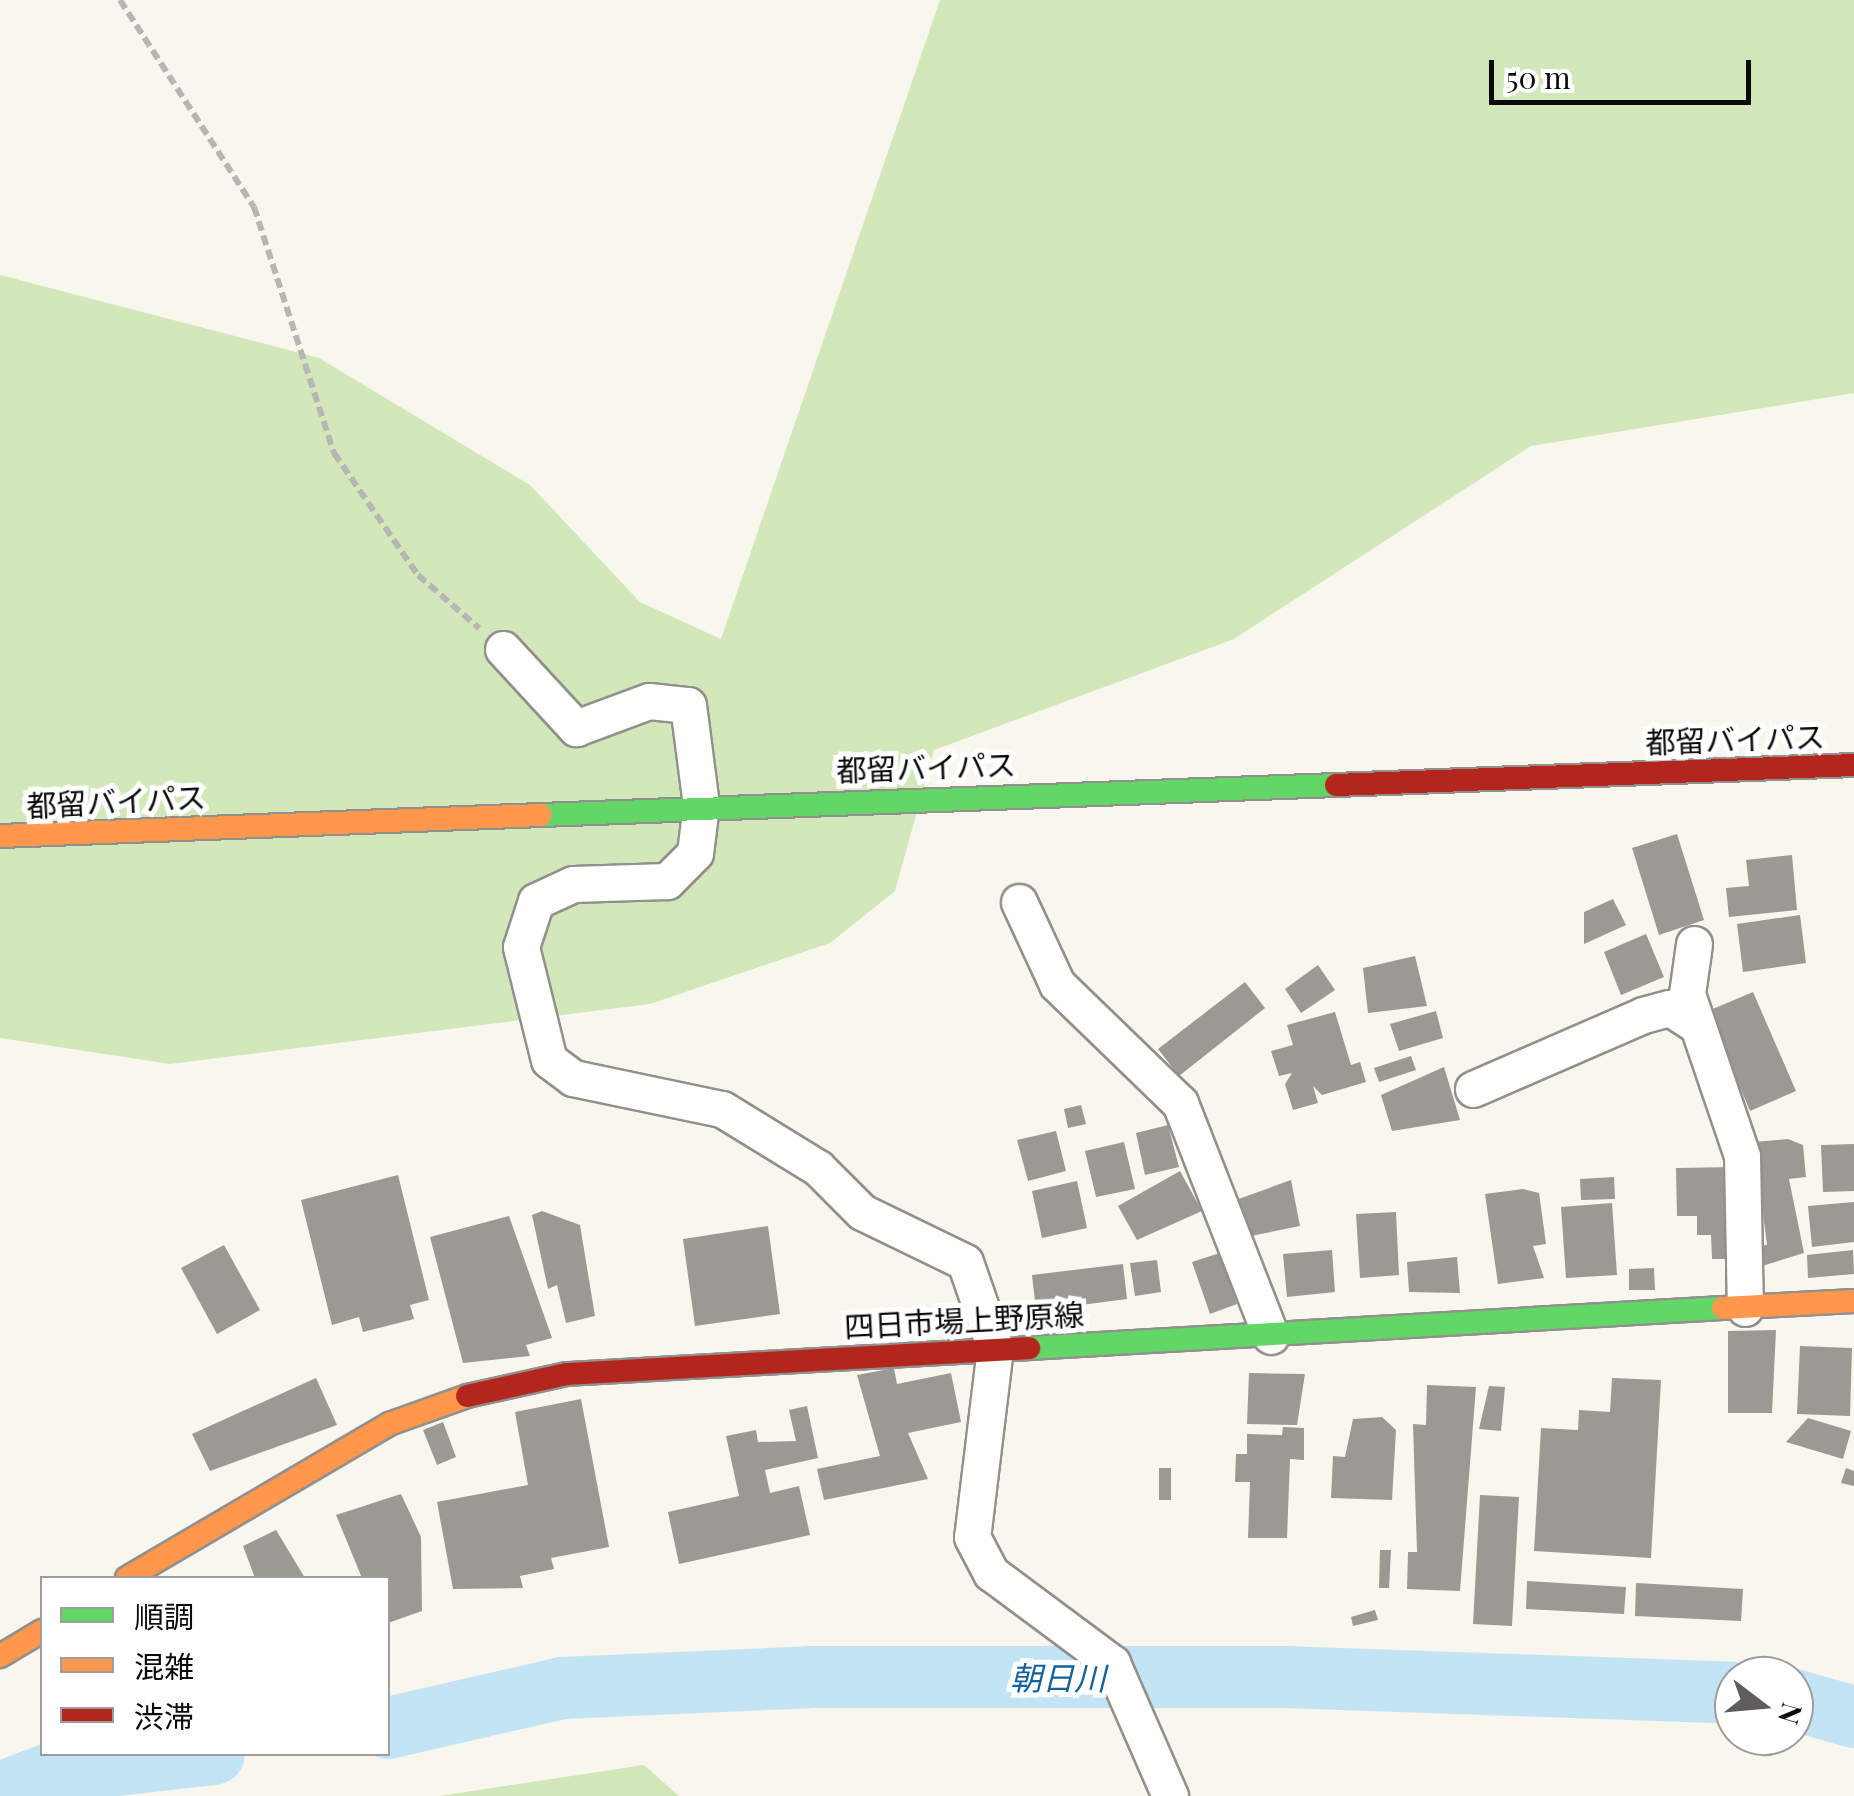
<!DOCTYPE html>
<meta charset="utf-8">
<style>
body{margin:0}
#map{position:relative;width:1854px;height:1796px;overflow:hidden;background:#f9f6ed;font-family:"Playfair Display","Noto Sans JP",serif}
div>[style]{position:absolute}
.forest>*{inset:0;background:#d2e7ba}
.river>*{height:62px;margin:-31px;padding:0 31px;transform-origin:31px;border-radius:31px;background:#c2e4f4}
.building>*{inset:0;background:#9c9893}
.path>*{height:6px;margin-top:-3px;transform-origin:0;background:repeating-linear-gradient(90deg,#b7b6b5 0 10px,transparent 0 15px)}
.roads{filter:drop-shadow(2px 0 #92908c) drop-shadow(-2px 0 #92908c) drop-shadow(0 2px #92908c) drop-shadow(0 -2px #92908c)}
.street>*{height:35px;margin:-17.5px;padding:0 17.5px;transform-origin:17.5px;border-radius:17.5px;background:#fefefc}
.fast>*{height:22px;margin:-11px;padding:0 11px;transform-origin:11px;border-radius:11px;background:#63d668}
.slow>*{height:22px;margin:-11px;padding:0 11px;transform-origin:11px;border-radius:11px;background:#ff974d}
.jam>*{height:22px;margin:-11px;padding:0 11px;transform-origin:11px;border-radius:11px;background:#b3261e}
span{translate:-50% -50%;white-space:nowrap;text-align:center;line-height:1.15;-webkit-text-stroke:10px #fff;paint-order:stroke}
.street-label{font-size:30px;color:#0a0a0a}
.water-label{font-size:32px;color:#12629e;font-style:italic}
.legend{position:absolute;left:40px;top:1576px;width:350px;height:180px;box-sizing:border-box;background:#fff;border:2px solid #9d9d9d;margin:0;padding:12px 18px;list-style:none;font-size:30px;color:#0a0a0a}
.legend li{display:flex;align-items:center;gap:20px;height:50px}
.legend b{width:50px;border:2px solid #9d9d9d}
.north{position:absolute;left:1714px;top:1656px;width:100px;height:100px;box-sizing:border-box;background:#fff;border:2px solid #9d9d9d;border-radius:50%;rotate:106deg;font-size:28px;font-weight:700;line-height:40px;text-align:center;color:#0a0a0a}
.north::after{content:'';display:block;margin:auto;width:35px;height:45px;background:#5e5d59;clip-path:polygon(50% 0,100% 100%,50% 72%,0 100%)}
.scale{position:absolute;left:1489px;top:60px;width:262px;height:45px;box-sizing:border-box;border:5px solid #0a0a0a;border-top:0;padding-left:12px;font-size:30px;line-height:35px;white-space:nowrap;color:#0a0a0a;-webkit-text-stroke:8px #fff;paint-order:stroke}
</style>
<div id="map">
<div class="forest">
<i style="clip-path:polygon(940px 0,1854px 0,1854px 393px,1531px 446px,1234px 639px,934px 750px,895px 891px,830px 943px,650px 1004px,170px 1064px,0 1038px,0 275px,319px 358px,530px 485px,640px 602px,721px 639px)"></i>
<i style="clip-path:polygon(644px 1765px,679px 1796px,439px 1796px)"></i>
</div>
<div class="river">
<i style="left:1794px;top:1700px;width:62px;rotate:15.8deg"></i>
<i style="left:388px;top:1728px;width:179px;rotate:-12.9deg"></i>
<i style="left:562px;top:1688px;width:247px;rotate:-2.5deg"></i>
<i style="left:809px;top:1677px;width:476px"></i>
<i style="left:1285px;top:1677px;width:449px;rotate:2deg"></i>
<i style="left:0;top:1793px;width:59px;rotate:-20.9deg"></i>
<i style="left:55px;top:1772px;width:160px;rotate:-6.5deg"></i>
</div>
<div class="building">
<i style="clip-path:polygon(1677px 834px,1704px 920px,1659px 935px,1632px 848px)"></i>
<i style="clip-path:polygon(1792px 855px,1797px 910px,1729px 917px,1726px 888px,1749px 886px,1746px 860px)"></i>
<i style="clip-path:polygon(1613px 899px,1626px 925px,1584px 944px,1584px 912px)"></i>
<i style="clip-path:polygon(1800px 915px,1806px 963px,1743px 972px,1737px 924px)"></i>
<i style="clip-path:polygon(1646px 934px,1664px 977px,1621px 995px,1604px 952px)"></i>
<i style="clip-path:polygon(1415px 956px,1427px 1006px,1368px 1013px,1363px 968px)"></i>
<i style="clip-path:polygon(1318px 965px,1335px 990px,1301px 1013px,1285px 989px)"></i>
<i style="clip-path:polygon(1245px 982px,1265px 1008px,1179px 1076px,1158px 1049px)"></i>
<i style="clip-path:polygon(1753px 992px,1796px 1091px,1750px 1111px,1708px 1011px)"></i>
<i style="clip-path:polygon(1436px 1011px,1443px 1038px,1399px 1051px,1390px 1024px)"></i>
<i style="clip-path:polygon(1335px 1012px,1351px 1065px,1360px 1062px,1366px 1082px,1322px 1095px,1313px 1086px,1318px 1103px,1293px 1110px,1285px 1084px,1292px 1073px,1279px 1076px,1271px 1051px,1293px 1045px,1287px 1025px)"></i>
<i style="clip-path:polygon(1411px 1056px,1416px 1070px,1379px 1082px,1374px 1068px)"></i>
<i style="clip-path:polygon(1444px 1067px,1460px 1120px,1392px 1131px,1381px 1095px)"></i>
<i style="clip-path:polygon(1081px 1105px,1086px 1124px,1068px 1128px,1064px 1109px)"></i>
<i style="clip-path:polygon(1168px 1125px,1179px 1167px,1145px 1175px,1136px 1133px)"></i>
<i style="clip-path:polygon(1056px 1131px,1066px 1171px,1028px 1181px,1017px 1140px)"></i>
<i style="clip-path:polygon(1788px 1139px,1803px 1145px,1806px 1177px,1789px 1179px,1804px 1253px,1759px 1267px,1758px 1246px,1767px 1245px,1754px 1142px)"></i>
<i style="clip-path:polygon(1124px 1142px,1135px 1189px,1096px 1197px,1085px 1151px)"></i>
<i style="clip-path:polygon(1854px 1144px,1854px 1191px,1823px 1192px,1821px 1145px)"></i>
<i style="clip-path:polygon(1734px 1167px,1736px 1259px,1712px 1259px,1711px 1235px,1697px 1235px,1697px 1216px,1677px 1216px,1676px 1168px)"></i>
<i style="clip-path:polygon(1180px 1171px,1202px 1211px,1137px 1240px,1118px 1206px)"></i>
<i style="clip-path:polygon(398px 1175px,429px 1300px,410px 1305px,414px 1319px,363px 1332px,359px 1317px,332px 1325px,301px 1200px)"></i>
<i style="clip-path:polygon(1614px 1177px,1615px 1199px,1581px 1200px,1580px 1179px)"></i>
<i style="clip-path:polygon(1291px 1180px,1300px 1226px,1241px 1238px,1233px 1201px)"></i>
<i style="clip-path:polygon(1077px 1181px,1087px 1228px,1042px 1238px,1032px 1191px)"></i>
<i style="clip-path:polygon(1523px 1189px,1539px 1193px,1546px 1244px,1533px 1246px,1544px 1278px,1498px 1284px,1485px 1194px)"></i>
<i style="clip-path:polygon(1854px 1202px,1854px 1242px,1812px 1247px,1808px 1206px)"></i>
<i style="clip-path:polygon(1612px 1203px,1617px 1275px,1566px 1278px,1561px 1207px)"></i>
<i style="clip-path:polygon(542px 1211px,580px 1225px,595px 1316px,566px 1323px,557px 1285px,548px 1289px,532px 1215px)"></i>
<i style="clip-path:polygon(1396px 1212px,1399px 1275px,1360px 1278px,1356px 1214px)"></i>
<i style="clip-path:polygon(509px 1216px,552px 1338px,526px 1345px,530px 1356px,463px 1363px,430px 1237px)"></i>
<i style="clip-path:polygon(768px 1226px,780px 1314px,695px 1326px,683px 1239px)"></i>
<i style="clip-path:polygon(224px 1245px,260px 1310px,217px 1334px,181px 1268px)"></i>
<i style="clip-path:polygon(1332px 1250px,1335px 1292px,1287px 1297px,1283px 1254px)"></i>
<i style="clip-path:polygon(1853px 1250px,1854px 1274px,1808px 1278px,1807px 1255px)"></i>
<i style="clip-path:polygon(1220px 1253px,1237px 1304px,1210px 1314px,1192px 1262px)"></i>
<i style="clip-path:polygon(1457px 1257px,1460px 1293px,1409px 1292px,1407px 1262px)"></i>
<i style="clip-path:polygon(1157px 1260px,1161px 1292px,1135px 1296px,1130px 1263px)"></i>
<i style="clip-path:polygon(1123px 1264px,1127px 1299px,1073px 1306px,1075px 1323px,1038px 1328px,1032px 1275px)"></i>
<i style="clip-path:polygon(1654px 1268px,1655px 1290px,1629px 1290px,1629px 1269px)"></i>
<i style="clip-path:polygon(1776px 1330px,1772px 1413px,1728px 1413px,1728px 1331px)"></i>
<i style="clip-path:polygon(1800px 1346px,1852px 1348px,1850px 1416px,1797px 1414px)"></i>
<i style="clip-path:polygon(894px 1368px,897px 1384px,951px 1373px,961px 1422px,908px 1433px,928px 1479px,824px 1500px,817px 1469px,880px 1456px,857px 1375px)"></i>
<i style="clip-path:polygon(1249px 1373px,1305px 1374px,1297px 1425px,1247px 1424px)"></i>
<i style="clip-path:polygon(316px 1378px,337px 1425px,210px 1471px,192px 1434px)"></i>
<i style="clip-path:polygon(1612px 1378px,1661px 1380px,1651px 1558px,1534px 1551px,1541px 1428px,1578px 1430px,1579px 1410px,1610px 1412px)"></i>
<i style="clip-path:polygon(1427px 1385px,1476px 1387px,1460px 1591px,1407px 1589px,1408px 1552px,1417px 1552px,1413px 1424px,1426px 1425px)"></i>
<i style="clip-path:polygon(1489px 1386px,1505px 1387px,1501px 1431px,1479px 1429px)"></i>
<i style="clip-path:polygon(581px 1399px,609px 1547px,551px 1558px,554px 1569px,520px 1576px,523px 1588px,453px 1589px,437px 1502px,528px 1485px,515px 1412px)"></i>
<i style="clip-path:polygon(807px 1406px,818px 1458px,765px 1470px,770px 1493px,799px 1486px,810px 1535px,679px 1564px,668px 1512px,739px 1496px,726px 1436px,756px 1430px,758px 1442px,796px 1441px,789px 1410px)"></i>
<i style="clip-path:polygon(1382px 1417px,1396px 1430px,1392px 1500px,1331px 1498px,1333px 1456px,1345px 1457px,1353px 1419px)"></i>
<i style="clip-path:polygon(1808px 1418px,1851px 1431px,1843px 1459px,1786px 1442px)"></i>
<i style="clip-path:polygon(443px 1422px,456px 1457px,437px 1465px,423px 1430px)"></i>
<i style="clip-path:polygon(1283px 1427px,1304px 1428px,1304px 1460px,1290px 1459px,1287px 1538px,1248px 1538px,1250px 1482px,1235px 1482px,1236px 1454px,1247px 1454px,1247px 1434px,1282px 1435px)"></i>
<i style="clip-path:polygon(1159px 1468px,1171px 1468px,1171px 1500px,1159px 1500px)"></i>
<i style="clip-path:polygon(1846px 1468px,1854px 1471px,1854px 1486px,1841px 1483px)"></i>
<i style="clip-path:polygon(401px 1494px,421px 1537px,422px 1611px,388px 1623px,388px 1578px,362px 1578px,336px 1515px)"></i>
<i style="clip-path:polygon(1480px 1495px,1519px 1497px,1512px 1626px,1473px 1624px)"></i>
<i style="clip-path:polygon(276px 1530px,305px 1578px,255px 1578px,243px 1546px)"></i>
<i style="clip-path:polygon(1380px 1550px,1391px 1550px,1389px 1588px,1379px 1588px)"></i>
<i style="clip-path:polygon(1527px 1581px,1626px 1587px,1624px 1614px,1526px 1609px)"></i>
<i style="clip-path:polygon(1636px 1583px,1743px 1589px,1741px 1621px,1635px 1616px)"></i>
<i style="clip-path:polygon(1375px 1610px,1378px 1620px,1353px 1626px,1351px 1617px)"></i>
</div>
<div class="path">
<i style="left:120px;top:0;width:247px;rotate:57.1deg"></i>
<i style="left:254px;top:207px;width:259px;rotate:72deg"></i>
<i style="left:334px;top:453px;width:148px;rotate:55.5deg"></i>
<i style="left:418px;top:575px;width:81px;rotate:41deg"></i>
</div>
<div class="roads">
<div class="street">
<i style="left:503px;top:649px;width:108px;rotate:47.3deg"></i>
<i style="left:576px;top:728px;width:78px;rotate:-20.3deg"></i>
<i style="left:649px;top:701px;width:39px;rotate:6deg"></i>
<i style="left:688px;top:705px;width:101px;rotate:82.6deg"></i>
<i style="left:701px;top:805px;width:48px;rotate:97.1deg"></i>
<i style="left:695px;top:853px;width:40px;rotate:135deg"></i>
<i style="left:667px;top:881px;width:94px;rotate:178.2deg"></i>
<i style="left:573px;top:884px;width:41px;rotate:155.3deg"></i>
<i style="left:536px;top:901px;width:48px;rotate:108.1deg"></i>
<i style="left:521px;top:947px;width:116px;rotate:76.1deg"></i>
<i style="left:549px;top:1060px;width:30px;rotate:37deg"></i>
<i style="left:573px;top:1078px;width:152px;rotate:11.8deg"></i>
<i style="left:722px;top:1109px;width:113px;rotate:31.6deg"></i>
<i style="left:818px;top:1168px;width:62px;rotate:45deg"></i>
<i style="left:862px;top:1212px;width:114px;rotate:25.9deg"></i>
<i style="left:965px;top:1262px;width:91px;rotate:70.8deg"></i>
<i style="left:995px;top:1348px;width:190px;rotate:96.9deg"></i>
<i style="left:972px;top:1537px;width:41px;rotate:62.2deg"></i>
<i style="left:991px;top:1573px;width:151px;rotate:36.6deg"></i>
<i style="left:1112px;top:1663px;width:145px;rotate:66.4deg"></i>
<i style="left:1019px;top:902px;width:90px;rotate:65.1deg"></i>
<i style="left:1057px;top:984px;width:171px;rotate:44.1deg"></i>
<i style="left:1180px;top:1103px;width:250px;rotate:68.7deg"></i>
<i style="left:1694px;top:944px;width:50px;rotate:98deg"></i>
<i style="left:1687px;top:994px;width:171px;rotate:71.2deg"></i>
<i style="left:1742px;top:1156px;width:152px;rotate:88.9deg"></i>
<i style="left:1473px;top:1089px;width:185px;rotate:-23.5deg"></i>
<i style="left:1643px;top:1015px;width:28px;rotate:-15deg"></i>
<i style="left:1670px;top:1008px;width:31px;rotate:33deg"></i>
</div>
<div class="fast">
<i style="left:541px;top:815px;width:796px;rotate:-2.16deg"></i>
<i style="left:1029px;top:1348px;width:695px;rotate:-3.3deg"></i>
</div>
<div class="slow">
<i style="left:0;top:836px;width:541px;rotate:-2.22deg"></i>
<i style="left:1723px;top:1308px;width:131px;rotate:-3.1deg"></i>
<i style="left:127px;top:1578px;width:304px;rotate:-30.4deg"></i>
<i style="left:389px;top:1424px;width:83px;rotate:-19.7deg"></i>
<i style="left:0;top:1656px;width:49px;rotate:-30.8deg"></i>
</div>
<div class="jam">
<i style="left:1336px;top:785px;width:518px;rotate:-2.21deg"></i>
<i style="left:467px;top:1396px;width:102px;rotate:-12.4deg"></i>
<i style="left:567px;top:1374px;width:463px;rotate:-3.2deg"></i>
</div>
</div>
<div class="street-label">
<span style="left:1735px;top:739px;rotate:-2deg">都留バイパス</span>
<span style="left:926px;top:767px;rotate:-2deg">都留バイパス</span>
<span style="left:116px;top:801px;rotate:-3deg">都留バイパス</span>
<span style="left:964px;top:1320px;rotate:-3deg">四日市場上野原線</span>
</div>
<div class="water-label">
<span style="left:1058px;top:1677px">朝日川</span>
</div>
<ul class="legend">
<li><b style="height:12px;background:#63d668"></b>順調</li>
<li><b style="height:12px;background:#ff974d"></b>混雑</li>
<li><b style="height:12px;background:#b3261e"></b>渋滞</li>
</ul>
<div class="north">N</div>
<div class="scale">50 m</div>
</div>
